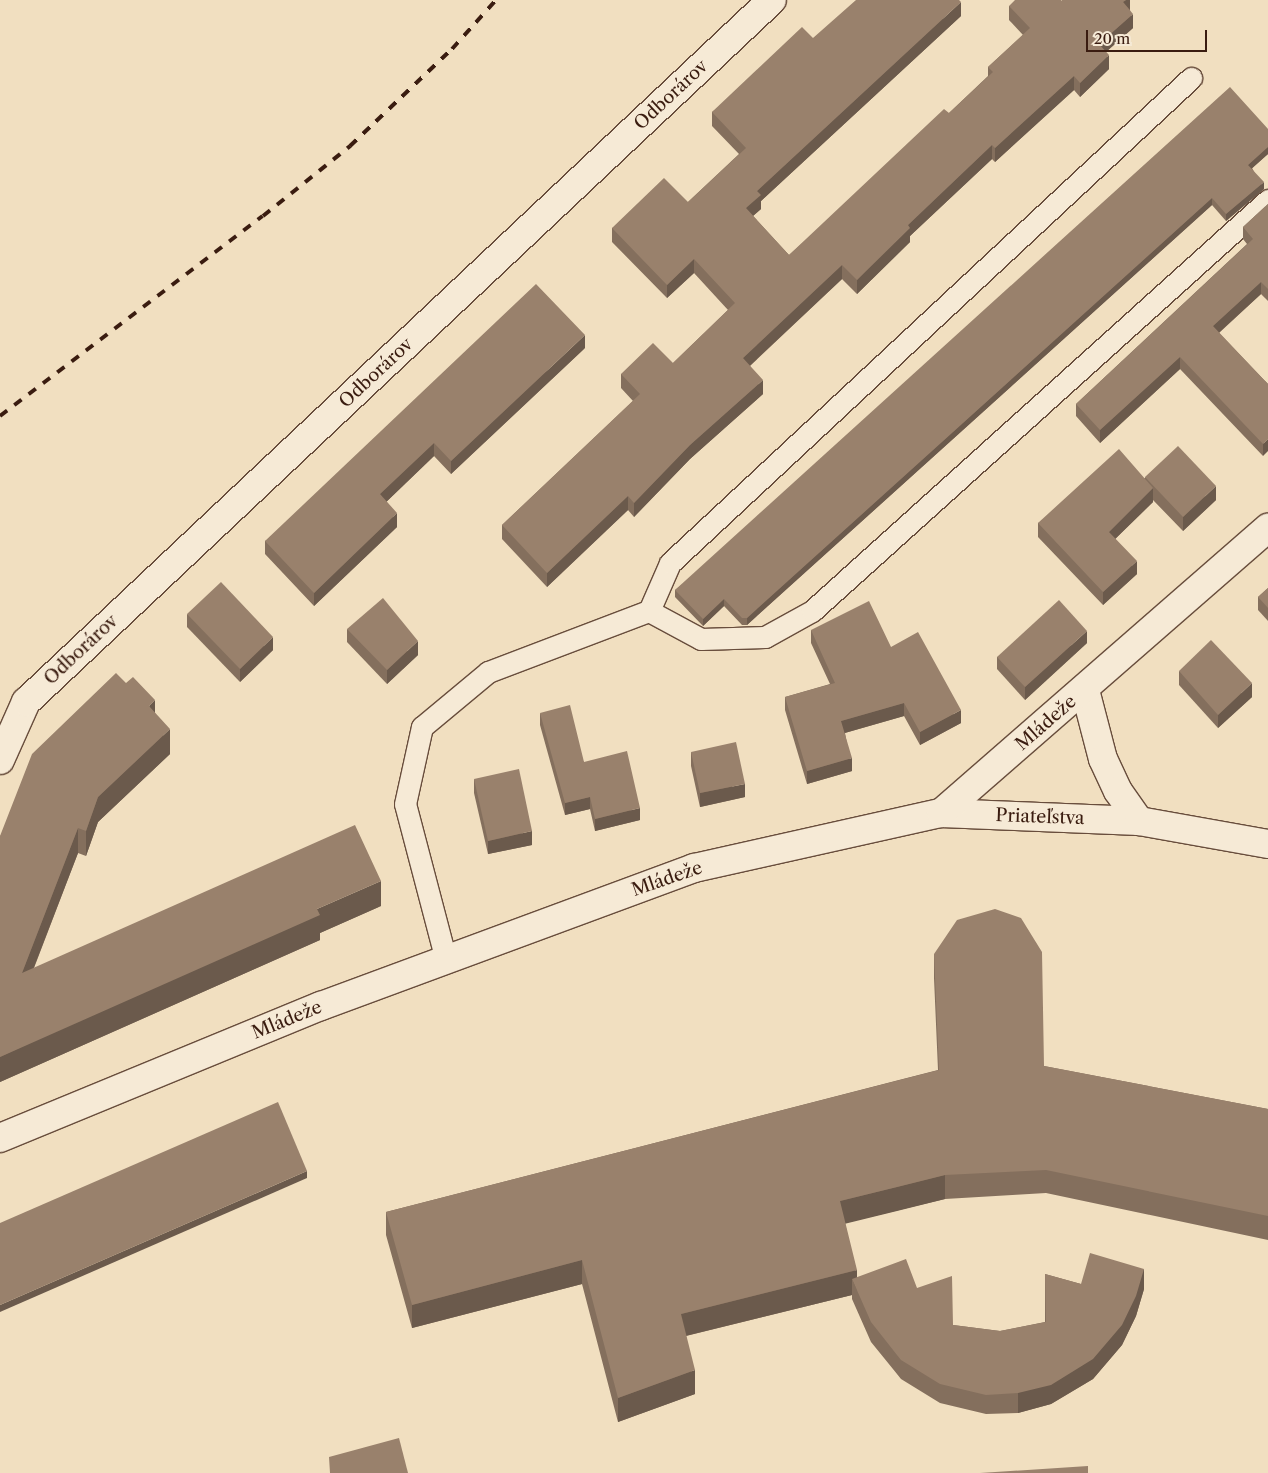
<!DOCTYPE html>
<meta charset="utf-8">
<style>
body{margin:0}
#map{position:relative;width:1268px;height:1473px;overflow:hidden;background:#f1dfc0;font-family:"Libre Caslon Text",serif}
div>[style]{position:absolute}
.roads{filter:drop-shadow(1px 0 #684d3c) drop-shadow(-1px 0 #684d3c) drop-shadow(0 1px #684d3c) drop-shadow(0 -1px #684d3c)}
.lane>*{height:21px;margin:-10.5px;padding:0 10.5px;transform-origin:10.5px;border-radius:10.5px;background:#f6ead6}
.street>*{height:28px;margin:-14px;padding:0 14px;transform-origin:14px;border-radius:14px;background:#f6ead6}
.rail>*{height:4px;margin-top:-2px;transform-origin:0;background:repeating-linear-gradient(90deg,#3a1c10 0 9px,transparent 0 18px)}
.wall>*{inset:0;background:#846f5d}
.shaded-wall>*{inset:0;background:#6b5a4c}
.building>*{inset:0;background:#99816c}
span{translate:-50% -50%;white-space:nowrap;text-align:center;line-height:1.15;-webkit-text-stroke:4px #f6ead6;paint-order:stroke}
.street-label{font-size:18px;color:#3a1c10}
.scale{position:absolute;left:1086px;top:30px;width:121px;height:22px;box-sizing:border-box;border:2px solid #3a1c10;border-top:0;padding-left:6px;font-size:15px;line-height:18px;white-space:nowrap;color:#3a1c10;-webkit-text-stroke:4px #f6ead6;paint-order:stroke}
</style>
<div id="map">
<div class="roads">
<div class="lane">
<i style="left:649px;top:611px;width:59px;rotate:28.3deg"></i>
<i style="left:701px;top:639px;width:64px;rotate:-1.8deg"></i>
<i style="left:765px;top:637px;width:54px;rotate:-29deg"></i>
<i style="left:812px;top:611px;width:614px;rotate:-42.03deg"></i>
<i style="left:446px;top:960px;width:161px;rotate:-104.7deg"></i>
<i style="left:405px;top:804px;width:79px;rotate:-77.6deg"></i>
<i style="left:422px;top:727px;width:86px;rotate:-39.8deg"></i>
<i style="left:488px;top:672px;width:172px;rotate:-20.8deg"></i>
<i style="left:649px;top:611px;width:52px;rotate:-66.4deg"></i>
<i style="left:670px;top:563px;width:712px;rotate:-42.95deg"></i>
</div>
<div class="street">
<i style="left:1085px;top:690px;width:71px;rotate:75.4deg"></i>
<i style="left:1103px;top:759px;width:35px;rotate:65deg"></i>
<i style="left:1118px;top:791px;width:37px;rotate:55deg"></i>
<i style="left:0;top:760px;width:64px;rotate:-65.9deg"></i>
<i style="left:26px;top:702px;width:1024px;rotate:-43.26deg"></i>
<i style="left:941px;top:813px;width:198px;rotate:2.3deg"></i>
<i style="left:1139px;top:821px;width:131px;rotate:10.1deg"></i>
<i style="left:0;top:1138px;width:347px;rotate:-22.4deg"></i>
<i style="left:321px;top:1006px;width:398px;rotate:-20.3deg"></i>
<i style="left:694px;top:868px;width:253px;rotate:-12.6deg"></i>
<i style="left:941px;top:813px;width:434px;rotate:-41.1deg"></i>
</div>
</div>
<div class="rail">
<i style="left:0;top:416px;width:330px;rotate:-37.3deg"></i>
<i style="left:263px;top:216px;width:112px;rotate:-38.8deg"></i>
<i style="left:350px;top:146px;width:141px;rotate:-43.6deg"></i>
<i style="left:452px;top:49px;width:66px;rotate:-48.1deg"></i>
</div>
<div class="wall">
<i style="clip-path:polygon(1130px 0,1130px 10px,1133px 28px,1106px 52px,1109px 69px,1080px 97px,1074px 90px,995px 162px,992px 159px,910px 236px,910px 242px,857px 294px,842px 279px,750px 366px,763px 394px,690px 459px,634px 517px,628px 510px,547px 587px,502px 539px,502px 525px,633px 401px,621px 388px,621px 374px,673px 363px,728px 310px,694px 273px,667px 298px,612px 242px,612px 228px,688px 202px,739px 154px,712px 126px,712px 112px,813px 38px,961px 16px,761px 201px,761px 209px,753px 216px,789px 255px,949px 113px,988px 76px,988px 67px,1023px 35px,1009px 20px,1009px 6px,1061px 1px)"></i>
<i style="clip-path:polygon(1268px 129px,1268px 154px,1252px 168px,1264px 189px,1226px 221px,1212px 205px,747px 625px,742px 625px,724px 606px,703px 626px,675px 597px,675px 590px)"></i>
<i style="clip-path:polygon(1268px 204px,1268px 301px,1261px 294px,1219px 333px,1268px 384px,1263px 456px,1180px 369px,1100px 443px,1076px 416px,1076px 404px,1247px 244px,1243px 239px,1243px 227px)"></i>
<i style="clip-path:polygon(585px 348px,451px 474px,434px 456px,386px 502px,397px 527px,314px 606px,265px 554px,265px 541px)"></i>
<i style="clip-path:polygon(1145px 477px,1216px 500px,1183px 531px,1153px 500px,1153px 502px,1115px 539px,1137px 574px,1103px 605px,1038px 537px,1038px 523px,1145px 478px)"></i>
<i style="clip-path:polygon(1268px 588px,1268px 621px,1258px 610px,1258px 597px)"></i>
<i style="clip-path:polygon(187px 614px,273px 650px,240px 682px,187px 627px)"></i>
<i style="clip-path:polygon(347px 629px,418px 655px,387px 684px,347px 642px)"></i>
<i style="clip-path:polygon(811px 630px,891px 647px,961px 723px,920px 745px,904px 716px,845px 733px,852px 771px,807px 784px,785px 710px,785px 697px,830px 684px,811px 643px)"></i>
<i style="clip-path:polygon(1087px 643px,1025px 700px,997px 669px,997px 657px)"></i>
<i style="clip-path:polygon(1179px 671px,1252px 697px,1218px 728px,1179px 685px)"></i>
<i style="clip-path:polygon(155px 713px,170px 754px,98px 822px,86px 856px,78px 853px,34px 968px,381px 906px,320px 933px,320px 940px,0 1082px,0 836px)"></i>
<i style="clip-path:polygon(540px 713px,584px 762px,640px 820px,595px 831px,590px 809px,565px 815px,540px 725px)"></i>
<i style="clip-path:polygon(691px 752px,745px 797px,700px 807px,691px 766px)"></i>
<i style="clip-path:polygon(474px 779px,532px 845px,488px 854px,474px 793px)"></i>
<i style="clip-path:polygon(934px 954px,1044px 1066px,1268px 1109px,1268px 1240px,1046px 1193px,945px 1199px,845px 1223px,857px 1278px,917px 1288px,953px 1325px,1000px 1331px,1045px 1322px,1045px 1274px,1081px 1284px,1144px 1289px,1136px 1316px,1122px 1345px,1093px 1379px,1051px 1404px,1018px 1413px,986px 1414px,940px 1403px,901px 1379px,871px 1342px,852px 1299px,852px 1295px,686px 1336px,695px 1394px,618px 1422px,582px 1284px,412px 1328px,386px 1235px,386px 1212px,938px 1070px,934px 978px)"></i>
</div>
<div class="shaded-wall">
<i style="clip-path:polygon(1126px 0,1130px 0,1130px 10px,1123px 2px)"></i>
<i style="clip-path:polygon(961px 2px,961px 16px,761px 201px,761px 209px,746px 222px,746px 208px,757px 191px)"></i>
<i style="clip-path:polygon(1133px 14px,1133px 28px,1099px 58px,1099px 44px)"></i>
<i style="clip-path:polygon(1109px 55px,1109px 69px,1080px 97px,1080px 83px)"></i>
<i style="clip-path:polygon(1074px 76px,1074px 90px,995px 162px,995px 148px)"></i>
<i style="clip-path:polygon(992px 145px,992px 159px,910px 236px,910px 242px,857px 294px,857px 280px,908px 225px)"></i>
<i style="clip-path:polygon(1268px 147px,1268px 154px,1248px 172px,1248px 165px)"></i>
<i style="clip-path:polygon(1264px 182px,1264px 189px,1226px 221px,1226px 214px)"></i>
<i style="clip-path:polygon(1212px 198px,1212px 205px,747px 625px,747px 618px)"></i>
<i style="clip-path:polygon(694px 259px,694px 273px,667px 298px,667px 285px)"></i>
<i style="clip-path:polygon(842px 265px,842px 279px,743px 372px,743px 358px)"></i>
<i style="clip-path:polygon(1261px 282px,1261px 294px,1213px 338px,1213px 326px)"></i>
<i style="clip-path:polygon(585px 335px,585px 348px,451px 474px,451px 461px)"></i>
<i style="clip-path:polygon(1180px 357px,1180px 369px,1100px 443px,1100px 430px)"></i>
<i style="clip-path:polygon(763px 380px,763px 394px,690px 459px,634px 517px,634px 503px,690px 445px)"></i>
<i style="clip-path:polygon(1268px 439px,1268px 451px,1263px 456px,1263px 444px)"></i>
<i style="clip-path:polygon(434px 443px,434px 456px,380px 508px,380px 494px)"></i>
<i style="clip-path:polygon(1216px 486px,1216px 500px,1183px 531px,1183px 517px)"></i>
<i style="clip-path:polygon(1153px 488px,1153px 502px,1109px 545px,1109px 532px)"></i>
<i style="clip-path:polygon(628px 496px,628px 510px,547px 587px,547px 573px)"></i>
<i style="clip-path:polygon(397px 513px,397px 527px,314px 606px,314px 593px)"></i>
<i style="clip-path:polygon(1137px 561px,1137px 574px,1103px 605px,1103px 592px)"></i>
<i style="clip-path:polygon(724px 599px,724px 606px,703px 626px,703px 619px)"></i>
<i style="clip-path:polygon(1087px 631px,1087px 643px,1025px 700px,1025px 687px)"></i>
<i style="clip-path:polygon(273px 637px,273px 650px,240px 682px,240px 669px)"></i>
<i style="clip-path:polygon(418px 641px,418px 655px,387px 684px,387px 670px)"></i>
<i style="clip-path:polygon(1252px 683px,1252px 697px,1218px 728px,1218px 715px)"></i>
<i style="clip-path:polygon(155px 700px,155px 725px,149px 706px)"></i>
<i style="clip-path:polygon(904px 703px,904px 716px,841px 734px,841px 721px)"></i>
<i style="clip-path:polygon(961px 710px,961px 723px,920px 745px,920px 732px)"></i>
<i style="clip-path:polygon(170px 729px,170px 754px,98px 822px,86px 856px,86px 831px,98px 797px)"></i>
<i style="clip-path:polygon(852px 758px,852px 771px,807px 784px,807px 771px)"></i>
<i style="clip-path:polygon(745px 784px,745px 797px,700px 807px,700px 793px)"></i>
<i style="clip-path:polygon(590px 797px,590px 809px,565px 815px,565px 803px)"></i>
<i style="clip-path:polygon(640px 808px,640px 820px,595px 831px,595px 819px)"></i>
<i style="clip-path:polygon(78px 828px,78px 853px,22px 998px,22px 973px)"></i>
<i style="clip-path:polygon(532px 831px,532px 845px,488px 854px,488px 841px)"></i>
<i style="clip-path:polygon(381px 881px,381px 906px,320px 933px,320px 940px,0 1082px,0 1057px,317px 909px)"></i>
<i style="clip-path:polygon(307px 1171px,307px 1178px,0 1312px,0 1305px)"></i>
<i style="clip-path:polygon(945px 1175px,945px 1199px,840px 1225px,840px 1201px)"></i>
<i style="clip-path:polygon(582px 1260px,582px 1284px,412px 1328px,412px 1305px)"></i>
<i style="clip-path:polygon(1144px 1269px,1144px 1289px,1136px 1316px,1122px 1345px,1093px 1379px,1051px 1404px,1018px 1413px,1018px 1393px)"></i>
<i style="clip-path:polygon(857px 1270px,857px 1290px,852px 1279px,852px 1295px,681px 1337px,681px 1314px)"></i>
<i style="clip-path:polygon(695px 1370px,695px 1394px,618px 1422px,618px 1398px)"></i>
</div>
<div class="building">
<i style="clip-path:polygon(856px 0,959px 0,961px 2px,757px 191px,761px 195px,746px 208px,789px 255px,944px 109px,949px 113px,993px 72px,988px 67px,1030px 28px,1009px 6px,1015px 0,1061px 0,1061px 1px,1062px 0,1126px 0,1123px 2px,1133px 14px,1099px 44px,1109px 55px,1080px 83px,1074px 76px,995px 148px,992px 145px,908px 225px,910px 228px,857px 280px,842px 265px,743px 358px,763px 380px,690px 445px,634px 503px,628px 496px,547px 573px,502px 525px,640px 394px,621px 374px,653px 343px,673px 363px,735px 303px,694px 259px,667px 285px,612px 228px,664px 178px,688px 202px,746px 148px,712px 112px,802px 27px,813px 38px)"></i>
<i style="clip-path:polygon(1230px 87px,1268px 129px,1268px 147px,1248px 165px,1264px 182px,1226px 214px,1212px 198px,747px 618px,742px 618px,724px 599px,703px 619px,675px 590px)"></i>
<i style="clip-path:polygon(1268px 204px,1268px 289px,1261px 282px,1213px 326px,1268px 384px,1268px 439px,1263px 444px,1180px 357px,1100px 430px,1076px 404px,1253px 239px,1243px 227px)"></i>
<i style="clip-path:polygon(536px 284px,585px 335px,451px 461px,434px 443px,380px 494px,397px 513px,314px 593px,265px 541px)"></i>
<i style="clip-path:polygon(1178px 446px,1216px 486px,1183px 517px,1145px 477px)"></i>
<i style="clip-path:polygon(1119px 449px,1153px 488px,1109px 532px,1137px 561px,1103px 592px,1038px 523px)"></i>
<i style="clip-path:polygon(221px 582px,273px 637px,240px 669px,187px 614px)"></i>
<i style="clip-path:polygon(1268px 588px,1268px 608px,1258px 597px)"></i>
<i style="clip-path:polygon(383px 598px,418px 641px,387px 670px,347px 629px)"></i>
<i style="clip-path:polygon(1059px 600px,1087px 631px,1025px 687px,997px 657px)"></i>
<i style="clip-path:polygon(869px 601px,891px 647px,918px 632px,961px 710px,920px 732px,904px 703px,841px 721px,852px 758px,807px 771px,785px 697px,835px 683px,811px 630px)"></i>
<i style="clip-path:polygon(1211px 640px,1252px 683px,1218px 715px,1179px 671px)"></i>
<i style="clip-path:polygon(116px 673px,126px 683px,133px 677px,155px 700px,149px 706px,170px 729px,98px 797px,86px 831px,78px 828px,22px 973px,355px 825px,381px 881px,317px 909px,320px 915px,0 1057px,0 836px,32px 754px)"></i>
<i style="clip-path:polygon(570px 705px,584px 762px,627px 751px,640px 808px,595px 819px,590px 797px,565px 803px,540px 713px)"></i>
<i style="clip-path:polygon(736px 742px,745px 784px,700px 793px,691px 752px)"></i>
<i style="clip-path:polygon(519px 769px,532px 831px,488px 841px,474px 779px)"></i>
<i style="clip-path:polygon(995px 909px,1021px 918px,1042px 952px,1044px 1066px,1268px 1109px,1268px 1216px,1046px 1170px,945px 1175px,840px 1201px,857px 1270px,681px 1314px,695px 1370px,618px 1398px,582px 1260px,412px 1305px,386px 1212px,939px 1070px,934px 954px,957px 920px)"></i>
<i style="clip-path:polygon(278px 1102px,307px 1171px,0 1305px,0 1223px)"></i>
<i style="clip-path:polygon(1090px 1253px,1144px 1269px,1136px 1296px,1122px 1325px,1093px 1359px,1051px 1385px,1018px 1393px,986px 1395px,940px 1384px,901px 1360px,871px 1322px,852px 1279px,906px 1259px,917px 1288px,952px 1276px,953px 1325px,1000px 1331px,1046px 1322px,1045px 1274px,1081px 1284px)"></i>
<i style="clip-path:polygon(399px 1438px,408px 1473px,330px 1473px,329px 1457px)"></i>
<i style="clip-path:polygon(1088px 1466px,1088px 1473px,980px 1473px)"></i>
</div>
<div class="street-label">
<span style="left:671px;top:95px;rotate:-43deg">Odborárov</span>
<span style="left:376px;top:373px;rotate:-43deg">Odborárov</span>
<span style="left:81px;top:650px;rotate:-43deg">Odborárov</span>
<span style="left:1046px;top:723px;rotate:-41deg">Mládeže</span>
<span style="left:1040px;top:817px;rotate:2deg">Priateľstva</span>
<span style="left:667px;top:879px;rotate:-19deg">Mládeže</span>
<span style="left:287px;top:1020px;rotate:-22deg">Mládeže</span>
</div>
<div class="scale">20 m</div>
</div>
